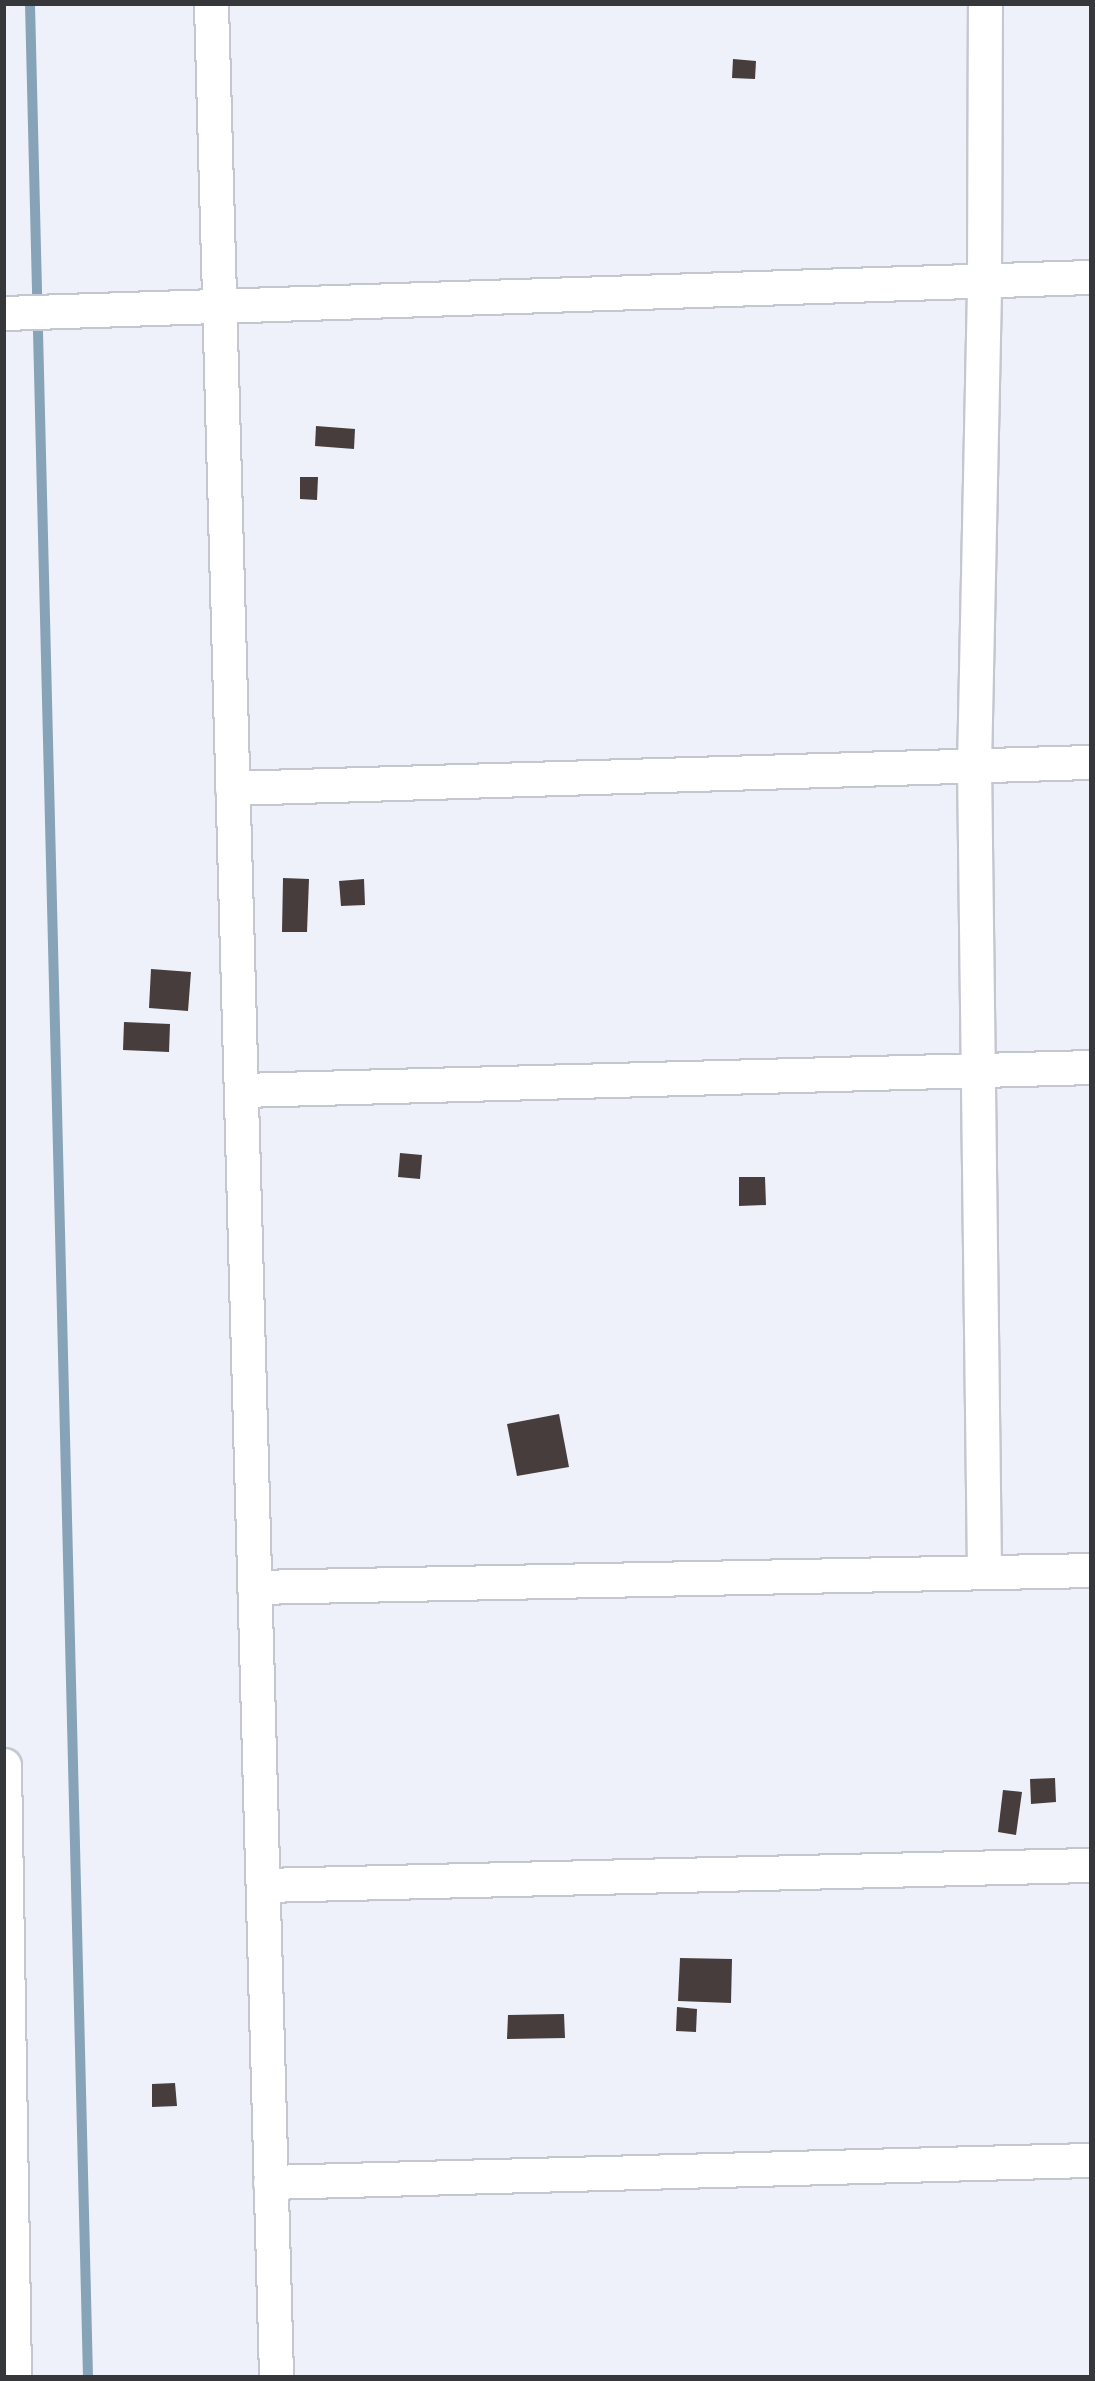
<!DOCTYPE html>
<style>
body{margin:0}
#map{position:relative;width:1095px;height:2381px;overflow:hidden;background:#eff1fa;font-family:"Roboto Condensed",sans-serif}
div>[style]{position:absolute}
.stream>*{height:10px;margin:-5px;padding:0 5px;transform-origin:5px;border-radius:5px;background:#87a3b8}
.building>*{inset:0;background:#463d3c}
.roads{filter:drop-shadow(2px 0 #c4c7d0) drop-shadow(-2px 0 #c4c7d0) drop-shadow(0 2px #c4c7d0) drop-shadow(0 -2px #c4c7d0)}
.street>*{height:33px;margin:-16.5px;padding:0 16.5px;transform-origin:16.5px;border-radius:16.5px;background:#fff}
span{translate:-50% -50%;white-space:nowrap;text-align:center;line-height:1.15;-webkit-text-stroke:6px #fff;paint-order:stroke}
.frame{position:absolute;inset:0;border:6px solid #36373b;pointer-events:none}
</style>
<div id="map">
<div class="stream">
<i style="left:30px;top:4px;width:2373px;rotate:88.6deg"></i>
</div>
<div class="building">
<i style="clip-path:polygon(733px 59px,756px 61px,755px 79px,732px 78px)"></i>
<i style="clip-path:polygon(316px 426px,355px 429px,354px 449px,315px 446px)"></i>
<i style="clip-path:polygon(300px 477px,318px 477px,317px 500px,300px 499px)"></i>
<i style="clip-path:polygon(283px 878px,309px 879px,307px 932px,282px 932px)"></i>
<i style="clip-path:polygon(364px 879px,365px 905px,341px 906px,339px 881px)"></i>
<i style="clip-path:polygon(151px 969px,191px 972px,188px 1011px,149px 1008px)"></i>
<i style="clip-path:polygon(124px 1022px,170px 1024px,169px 1052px,123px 1050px)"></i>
<i style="clip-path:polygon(400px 1153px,422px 1155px,420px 1179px,398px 1177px)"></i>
<i style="clip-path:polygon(739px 1177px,765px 1177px,766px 1205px,739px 1206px)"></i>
<i style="clip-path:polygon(559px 1414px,569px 1467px,517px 1476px,507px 1424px)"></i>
<i style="clip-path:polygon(1055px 1778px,1056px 1802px,1031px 1804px,1030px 1779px)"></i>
<i style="clip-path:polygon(1003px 1790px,1022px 1792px,1016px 1835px,998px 1832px)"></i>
<i style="clip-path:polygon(680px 1958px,732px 1959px,731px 2003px,678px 2001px)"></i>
<i style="clip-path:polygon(677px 2007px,697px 2009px,696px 2032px,676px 2031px)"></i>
<i style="clip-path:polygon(564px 2014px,565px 2038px,507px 2039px,508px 2015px)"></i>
<i style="clip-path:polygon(175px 2083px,177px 2106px,152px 2107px,152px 2084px)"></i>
</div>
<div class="roads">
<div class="street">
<i style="left:211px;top:4px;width:2373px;rotate:88.43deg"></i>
<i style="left:4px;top:313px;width:1087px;rotate:-1.9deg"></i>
<i style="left:232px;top:788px;width:858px;rotate:-1.74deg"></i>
<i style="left:242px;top:1090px;width:848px;rotate:-1.55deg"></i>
<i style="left:984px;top:1571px;width:805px;rotate:-90.71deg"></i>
<i style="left:974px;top:766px;width:487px;rotate:-88.8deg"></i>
<i style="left:984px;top:279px;width:275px;rotate:-89.8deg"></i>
<i style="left:254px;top:1587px;width:836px;rotate:-1.16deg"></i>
<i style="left:4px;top:1765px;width:611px;rotate:89.06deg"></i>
<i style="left:264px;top:1885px;width:826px;rotate:-1.39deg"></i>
<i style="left:270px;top:2182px;width:820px;rotate:-1.54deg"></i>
</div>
</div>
<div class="frame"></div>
</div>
